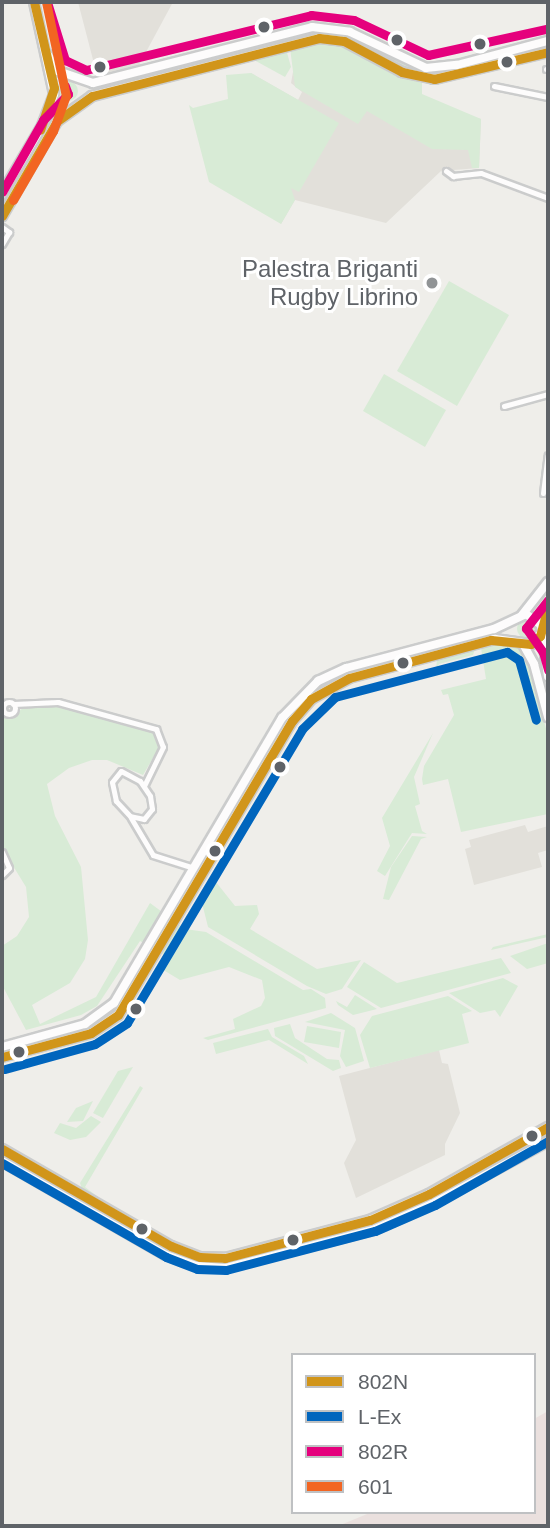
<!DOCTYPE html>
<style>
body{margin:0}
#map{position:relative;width:550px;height:1528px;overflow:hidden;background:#efeeea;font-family:Arial,sans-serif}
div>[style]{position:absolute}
.education>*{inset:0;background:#e2e0da}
.medical>*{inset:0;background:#eae0de}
.green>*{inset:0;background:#d8ebd6}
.round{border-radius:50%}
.roads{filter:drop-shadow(2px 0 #cbcccc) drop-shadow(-2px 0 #cbcccc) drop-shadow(0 2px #cbcccc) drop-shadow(0 -2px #cbcccc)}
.street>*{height:5px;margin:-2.5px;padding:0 2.5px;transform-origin:2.5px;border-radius:2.5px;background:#fdfcfc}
.street>.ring{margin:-2.5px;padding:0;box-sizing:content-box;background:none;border:5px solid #fdfcfc;border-radius:50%}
.secondary>*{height:8px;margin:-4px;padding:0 4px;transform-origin:4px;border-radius:4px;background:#fdfcfc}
.bus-1>*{height:9px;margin:-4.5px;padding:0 4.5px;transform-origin:4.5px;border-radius:4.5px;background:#d1951a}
.bus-2>*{height:9px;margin:-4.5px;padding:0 4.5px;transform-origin:4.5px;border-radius:4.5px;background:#0065bd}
.bus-3>*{height:9px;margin:-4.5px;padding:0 4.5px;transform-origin:4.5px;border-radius:4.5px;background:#e5007d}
.bus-4>*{height:9px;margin:-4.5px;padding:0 4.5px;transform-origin:4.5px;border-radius:4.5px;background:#f26522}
.dots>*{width:19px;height:19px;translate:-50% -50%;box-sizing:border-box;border:4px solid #fff;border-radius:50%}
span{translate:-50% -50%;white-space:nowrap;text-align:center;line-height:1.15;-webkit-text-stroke:6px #fff;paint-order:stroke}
.poi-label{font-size:24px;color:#5f6368}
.right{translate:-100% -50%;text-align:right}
.frame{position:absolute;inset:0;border:4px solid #5f6368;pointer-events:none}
.legend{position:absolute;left:291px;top:1353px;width:245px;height:161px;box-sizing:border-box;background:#fff;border:2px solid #bfc1c3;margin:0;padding:9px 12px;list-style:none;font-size:21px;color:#5f6368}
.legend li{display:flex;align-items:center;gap:14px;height:35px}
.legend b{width:35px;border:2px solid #bfc1c3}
</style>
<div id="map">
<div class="education">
<i style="clip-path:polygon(78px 2px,173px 2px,139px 65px,97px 75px)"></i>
<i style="clip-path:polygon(293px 72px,481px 119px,479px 168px,441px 171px,386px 223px,295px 200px,281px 224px,251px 73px,298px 100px,302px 92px,291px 83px)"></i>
<i style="clip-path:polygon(525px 825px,528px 832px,548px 826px,548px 850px,538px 853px,542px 867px,474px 885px,465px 849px,471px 847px,469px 840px)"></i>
<i style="clip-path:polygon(439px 1050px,442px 1063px,448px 1064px,460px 1113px,445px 1144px,445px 1155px,356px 1198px,344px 1163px,356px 1140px,339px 1076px)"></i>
</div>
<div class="medical">
<i style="clip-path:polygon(548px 1411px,548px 1526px,338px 1526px,372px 1512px,534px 1512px,534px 1419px)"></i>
</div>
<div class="green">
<i style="clip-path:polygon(313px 31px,349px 35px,426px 71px,458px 69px,548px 44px,548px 48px,435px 76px,404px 69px,347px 39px,313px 34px,101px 87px)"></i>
<i style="clip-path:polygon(323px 42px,341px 45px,392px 74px,422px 83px,422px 94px,481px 119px,479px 168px,472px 168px,468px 150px,432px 149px,367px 111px,358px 124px,295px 87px,290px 48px)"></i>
<i style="clip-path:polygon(286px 49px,291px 67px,285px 77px,254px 60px)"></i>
<i style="clip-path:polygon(251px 73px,339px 123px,299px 192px,291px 188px,295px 200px,281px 224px,209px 182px,189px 105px,193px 108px,228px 99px,226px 75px)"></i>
<i class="round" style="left:58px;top:81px;width:20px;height:20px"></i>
<i style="clip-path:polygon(44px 133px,44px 135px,2px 208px,2px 201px)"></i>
<i style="clip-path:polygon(449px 281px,509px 315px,457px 406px,397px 371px)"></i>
<i style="clip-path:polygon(384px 374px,446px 410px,425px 447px,363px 411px)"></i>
<i class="round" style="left:517px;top:620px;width:18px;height:18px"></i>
<i style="clip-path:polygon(492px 634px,346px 675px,311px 694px,287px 721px,200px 868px,284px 720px,313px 688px,350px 669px)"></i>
<i style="clip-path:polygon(506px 643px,520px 649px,528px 661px,548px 736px,548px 814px,461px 832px,448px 779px,423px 785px,422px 779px,424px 766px,454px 715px,448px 694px,443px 695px,441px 690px,486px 679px,481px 648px)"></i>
<i style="clip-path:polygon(475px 649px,473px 655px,439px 664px,436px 670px,437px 659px)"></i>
<i style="clip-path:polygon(50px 703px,150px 729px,158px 735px,160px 746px,143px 775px,107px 760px,92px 760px,69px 768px,47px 784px,55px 816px,81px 867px,88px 940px,85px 959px,70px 983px,32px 1005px,40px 1024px,96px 997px,150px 903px,185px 929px,206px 932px,303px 990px,311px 989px,325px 998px,326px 1008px,208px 1040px,203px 1038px,235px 1029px,233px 1019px,261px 1006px,265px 998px,262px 980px,229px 967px,180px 980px,160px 968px,166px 956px,140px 941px,97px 1006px,81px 1015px,26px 1030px,2px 985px,2px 946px,17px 936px,29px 917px,26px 887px,2px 848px,2px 715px,13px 716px,23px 708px)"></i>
<i style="clip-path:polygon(433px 733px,414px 777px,420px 804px,415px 806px,422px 831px,427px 834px,412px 833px,385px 876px,377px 871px,390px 846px,382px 818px)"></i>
<i style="clip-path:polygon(412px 836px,427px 837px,421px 839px,389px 900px,383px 899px,391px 867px)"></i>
<i style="clip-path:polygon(212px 877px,235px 906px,257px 905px,259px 914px,250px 929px,317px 969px,361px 960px,342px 989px,326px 994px,307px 986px,208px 927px,202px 903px)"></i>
<i style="clip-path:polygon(548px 934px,548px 937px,491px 950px,493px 947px)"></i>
<i style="clip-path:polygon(548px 943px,548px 963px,527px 969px,510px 956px)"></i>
<i style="clip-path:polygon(146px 957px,116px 1011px,105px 1022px,92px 1029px,2px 1055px,2px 1051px,97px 1023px,119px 1003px)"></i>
<i style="clip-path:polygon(501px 958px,511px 973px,381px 1008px,347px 987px,364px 962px,397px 983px)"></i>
<i style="clip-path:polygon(503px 978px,518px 986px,500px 1017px,495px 1010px,480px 1013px,449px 993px)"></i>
<i style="clip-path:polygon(355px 995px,377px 1009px,353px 1015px,338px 1005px,336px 1001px,347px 1007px)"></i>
<i style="clip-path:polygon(448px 996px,472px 1011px,462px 1014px,469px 1043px,370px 1068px,360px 1035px,372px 1016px)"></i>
<i style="clip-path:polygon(331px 1013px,355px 1028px,364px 1061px,346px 1067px,340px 1056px,345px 1030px,305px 1022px)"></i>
<i style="clip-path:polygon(290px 1024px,295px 1038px,327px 1059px,339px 1060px,341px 1068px,333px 1071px,275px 1036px,274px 1028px)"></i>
<i style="clip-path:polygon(307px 1026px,341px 1032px,339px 1048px,304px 1042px)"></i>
<i style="clip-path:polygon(268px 1029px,272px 1037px,304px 1056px,308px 1064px,269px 1040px,216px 1054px,213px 1043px)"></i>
<i style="clip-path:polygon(133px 1067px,103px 1118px,93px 1113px,118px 1071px)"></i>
<i style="clip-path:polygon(140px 1086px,143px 1088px,85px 1187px,110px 1206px,82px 1189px,80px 1183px)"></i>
<i style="clip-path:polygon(93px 1101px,83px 1121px,67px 1122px,76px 1108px)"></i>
<i style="clip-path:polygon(91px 1116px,101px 1122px,86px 1137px,70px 1140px,54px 1133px,60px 1123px,76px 1128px)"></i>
<i style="clip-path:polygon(548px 1131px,548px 1137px,458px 1187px,374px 1226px,225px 1265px,198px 1263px,167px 1253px,2px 1157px,2px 1152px,170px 1250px,201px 1260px,230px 1261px,331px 1236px,398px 1212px)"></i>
</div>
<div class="roads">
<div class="street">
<i style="left:546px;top:69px;width:2px"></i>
<i style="left:494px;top:86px;width:55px;rotate:11.5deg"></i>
<i style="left:446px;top:171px;width:9px;rotate:36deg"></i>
<i style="left:453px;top:176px;width:28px;rotate:-6deg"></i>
<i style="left:481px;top:173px;width:72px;rotate:20.5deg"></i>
<i style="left:2px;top:227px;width:9px;rotate:36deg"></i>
<i style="left:9px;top:232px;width:14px;rotate:120deg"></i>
<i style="left:504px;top:406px;width:46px;rotate:-15.3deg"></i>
<i style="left:543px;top:493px;width:38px;rotate:-83deg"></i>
<i class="ring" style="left:3px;top:702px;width:7px;height:7px"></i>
<i style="left:13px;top:704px;width:45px;rotate:-2.5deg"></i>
<i style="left:58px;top:702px;width:102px;rotate:15.4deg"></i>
<i style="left:156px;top:729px;width:19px;rotate:69deg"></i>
<i style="left:163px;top:747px;width:43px;rotate:116deg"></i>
<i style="left:121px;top:771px;width:21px;rotate:28deg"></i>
<i style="left:140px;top:781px;width:18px;rotate:56deg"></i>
<i style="left:150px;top:796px;width:13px;rotate:81deg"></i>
<i style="left:152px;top:809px;width:13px;rotate:129deg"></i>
<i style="left:144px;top:819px;width:14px;rotate:-168deg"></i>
<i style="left:130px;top:816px;width:21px;rotate:-133deg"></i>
<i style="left:116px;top:801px;width:19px;rotate:-102deg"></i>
<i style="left:112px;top:782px;width:14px;rotate:-51deg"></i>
<i style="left:131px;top:818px;width:43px;rotate:59.3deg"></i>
<i style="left:153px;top:855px;width:43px;rotate:17.6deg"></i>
<i style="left:2px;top:852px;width:17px;rotate:66deg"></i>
<i style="left:9px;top:868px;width:10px;rotate:135deg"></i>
</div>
<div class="secondary">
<i style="left:48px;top:55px;width:19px;rotate:58deg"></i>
<i style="left:58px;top:71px;width:37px;rotate:19deg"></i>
<i style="left:93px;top:83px;width:226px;rotate:-14.3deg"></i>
<i style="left:312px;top:27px;width:38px;rotate:7deg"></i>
<i style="left:350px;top:32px;width:84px;rotate:25.3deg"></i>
<i style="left:426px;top:68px;width:31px;rotate:-6deg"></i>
<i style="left:457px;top:65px;width:94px;rotate:-14.8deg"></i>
<i style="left:2px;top:194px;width:79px;rotate:-59.5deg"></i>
<i style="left:42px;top:126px;width:34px;rotate:-69deg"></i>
<i style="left:54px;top:94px;width:94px;rotate:-102.3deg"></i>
<i style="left:2px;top:216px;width:110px;rotate:-59.9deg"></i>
<i style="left:57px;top:121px;width:43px;rotate:-35.5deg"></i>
<i style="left:92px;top:96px;width:234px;rotate:-14.3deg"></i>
<i style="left:319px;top:38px;width:25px;rotate:7deg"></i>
<i style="left:344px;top:41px;width:66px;rotate:28.1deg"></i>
<i style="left:402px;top:72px;width:33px;rotate:12deg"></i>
<i style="left:434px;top:79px;width:117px;rotate:-13.3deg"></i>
<i style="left:522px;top:615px;width:42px;rotate:-51.8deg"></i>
<i style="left:542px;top:629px;width:24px;rotate:-75deg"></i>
<i style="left:523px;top:644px;width:23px;rotate:61deg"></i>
<i style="left:534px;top:664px;width:55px;rotate:75.2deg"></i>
<i style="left:2px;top:1047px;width:86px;rotate:-15.5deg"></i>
<i style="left:85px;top:1024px;width:36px;rotate:-36deg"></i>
<i style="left:114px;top:1003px;width:331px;rotate:-59.5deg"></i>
<i style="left:282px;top:718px;width:52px;rotate:-45.8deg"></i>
<i style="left:318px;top:681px;width:31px;rotate:-25deg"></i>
<i style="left:346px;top:668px;width:153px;rotate:-14.8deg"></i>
<i style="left:494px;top:629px;width:35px;rotate:-25deg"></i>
<i style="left:526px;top:614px;width:19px;rotate:36deg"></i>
<i style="left:541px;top:625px;width:52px;rotate:82.3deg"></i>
<i style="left:2px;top:1057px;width:92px;rotate:-15.1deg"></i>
<i style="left:91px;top:1033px;width:32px;rotate:-34deg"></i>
<i style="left:118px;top:1015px;width:342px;rotate:-59.4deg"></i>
<i style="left:292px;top:721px;width:29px;rotate:-49deg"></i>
<i style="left:311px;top:699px;width:43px;rotate:-28.9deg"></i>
<i style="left:349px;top:678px;width:151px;rotate:-15deg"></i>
<i style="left:495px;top:639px;width:36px;rotate:8deg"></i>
<i style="left:531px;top:644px;width:15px;rotate:-48deg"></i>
<i style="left:2px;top:1149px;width:195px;rotate:29.9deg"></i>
<i style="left:171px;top:1246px;width:31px;rotate:21deg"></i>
<i style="left:200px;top:1257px;width:25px;rotate:2deg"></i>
<i style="left:225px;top:1258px;width:150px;rotate:-14.7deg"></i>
<i style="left:370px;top:1220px;width:64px;rotate:-23.8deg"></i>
<i style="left:429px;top:1194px;width:137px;rotate:-29.4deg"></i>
<i style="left:2px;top:1161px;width:189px;rotate:29.8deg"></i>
<i style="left:166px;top:1255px;width:33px;rotate:20deg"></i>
<i style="left:197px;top:1266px;width:28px;rotate:4deg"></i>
<i style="left:225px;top:1268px;width:153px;rotate:-14.4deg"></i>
<i style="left:373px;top:1230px;width:64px;rotate:-23.8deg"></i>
<i style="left:432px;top:1204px;width:132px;rotate:-28.5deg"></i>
</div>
</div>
<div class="bus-1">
<i style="left:34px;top:2px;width:88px;rotate:76.9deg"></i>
<i style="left:54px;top:88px;width:44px;rotate:108.4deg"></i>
<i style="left:2px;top:216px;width:110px;rotate:-59.9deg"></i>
<i style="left:57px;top:121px;width:43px;rotate:-35.5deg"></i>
<i style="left:92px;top:96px;width:234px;rotate:-14.3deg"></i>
<i style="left:319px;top:38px;width:25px;rotate:7deg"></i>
<i style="left:344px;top:41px;width:66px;rotate:28.1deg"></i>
<i style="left:402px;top:72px;width:33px;rotate:12deg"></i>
<i style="left:434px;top:79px;width:117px;rotate:-13.3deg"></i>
<i style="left:2px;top:1057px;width:92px;rotate:-15.1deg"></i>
<i style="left:91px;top:1033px;width:32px;rotate:-34deg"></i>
<i style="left:118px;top:1015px;width:342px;rotate:-59.4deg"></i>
<i style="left:292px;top:721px;width:29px;rotate:-49deg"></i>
<i style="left:311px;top:699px;width:43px;rotate:-28.9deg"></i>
<i style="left:349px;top:678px;width:147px;rotate:-15deg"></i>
<i style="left:491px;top:640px;width:40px;rotate:5.7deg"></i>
<i style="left:531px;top:644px;width:12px;rotate:-42deg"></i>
<i style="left:540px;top:636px;width:31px;rotate:-75deg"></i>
<i style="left:2px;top:1149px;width:195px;rotate:29.9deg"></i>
<i style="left:171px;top:1246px;width:31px;rotate:21deg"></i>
<i style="left:200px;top:1257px;width:25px;rotate:2deg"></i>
<i style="left:225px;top:1258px;width:150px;rotate:-14.7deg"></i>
<i style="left:370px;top:1220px;width:64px;rotate:-23.8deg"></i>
<i style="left:429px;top:1194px;width:137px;rotate:-29.4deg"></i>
</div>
<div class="bus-2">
<i style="left:5px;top:1069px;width:93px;rotate:-15.5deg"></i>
<i style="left:95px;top:1044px;width:38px;rotate:-33deg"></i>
<i style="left:127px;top:1023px;width:342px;rotate:-59.2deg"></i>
<i style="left:302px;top:729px;width:46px;rotate:-44.1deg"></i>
<i style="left:335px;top:697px;width:178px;rotate:-14.7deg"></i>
<i style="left:507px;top:652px;width:14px;rotate:34deg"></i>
<i style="left:519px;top:660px;width:62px;rotate:74.2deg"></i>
<i style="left:2px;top:1163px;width:189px;rotate:29.8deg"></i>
<i style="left:166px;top:1257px;width:33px;rotate:21deg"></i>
<i style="left:197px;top:1269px;width:29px;rotate:2deg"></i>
<i style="left:226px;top:1270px;width:154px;rotate:-14.7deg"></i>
<i style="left:375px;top:1231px;width:65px;rotate:-23.4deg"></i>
<i style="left:435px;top:1205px;width:130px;rotate:-29.5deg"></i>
</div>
<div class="bus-3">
<i style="left:47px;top:2px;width:61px;rotate:72.8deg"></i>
<i style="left:65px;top:60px;width:23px;rotate:25deg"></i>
<i style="left:86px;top:70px;width:232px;rotate:-13.7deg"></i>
<i style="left:311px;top:15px;width:43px;rotate:6.6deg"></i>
<i style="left:354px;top:20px;width:82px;rotate:25.3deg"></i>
<i style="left:428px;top:55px;width:120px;rotate:-12.5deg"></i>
<i style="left:2px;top:192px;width:83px;rotate:-60.3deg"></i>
<i style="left:43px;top:120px;width:36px;rotate:-46deg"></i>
<i style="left:68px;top:94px;width:9px;rotate:-111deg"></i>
<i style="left:548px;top:600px;width:36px;rotate:128deg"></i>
<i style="left:526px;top:628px;width:29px;rotate:55deg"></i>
<i style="left:543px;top:652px;width:19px;rotate:74deg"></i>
</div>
<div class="bus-4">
<i style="left:13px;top:200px;width:80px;rotate:-59.9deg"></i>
<i style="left:53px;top:131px;width:37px;rotate:-70deg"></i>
<i style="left:66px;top:96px;width:96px;rotate:-102deg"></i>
</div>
<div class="dots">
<i style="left:264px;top:27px;background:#5f6368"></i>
<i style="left:397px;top:40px;background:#5f6368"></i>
<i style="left:480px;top:44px;background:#5f6368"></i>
<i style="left:507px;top:62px;background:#5f6368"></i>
<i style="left:100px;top:67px;background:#5f6368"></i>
<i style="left:432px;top:283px;background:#919496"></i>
<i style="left:403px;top:663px;background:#5f6368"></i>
<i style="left:280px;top:767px;background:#5f6368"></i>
<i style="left:215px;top:851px;background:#5f6368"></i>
<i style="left:136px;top:1009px;background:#5f6368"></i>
<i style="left:19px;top:1052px;background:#5f6368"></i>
<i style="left:532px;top:1136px;background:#5f6368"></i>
<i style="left:142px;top:1229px;background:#5f6368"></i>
<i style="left:293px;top:1240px;background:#5f6368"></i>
</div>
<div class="poi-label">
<span class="right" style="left:418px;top:283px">Palestra Briganti<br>Rugby Librino</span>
</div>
<div class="frame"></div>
<ul class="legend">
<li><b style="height:9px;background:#d1951a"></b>802N</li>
<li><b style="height:9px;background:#0065bd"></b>L-Ex</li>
<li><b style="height:9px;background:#e5007d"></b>802R</li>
<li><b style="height:9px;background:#f26522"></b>601</li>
</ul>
</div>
